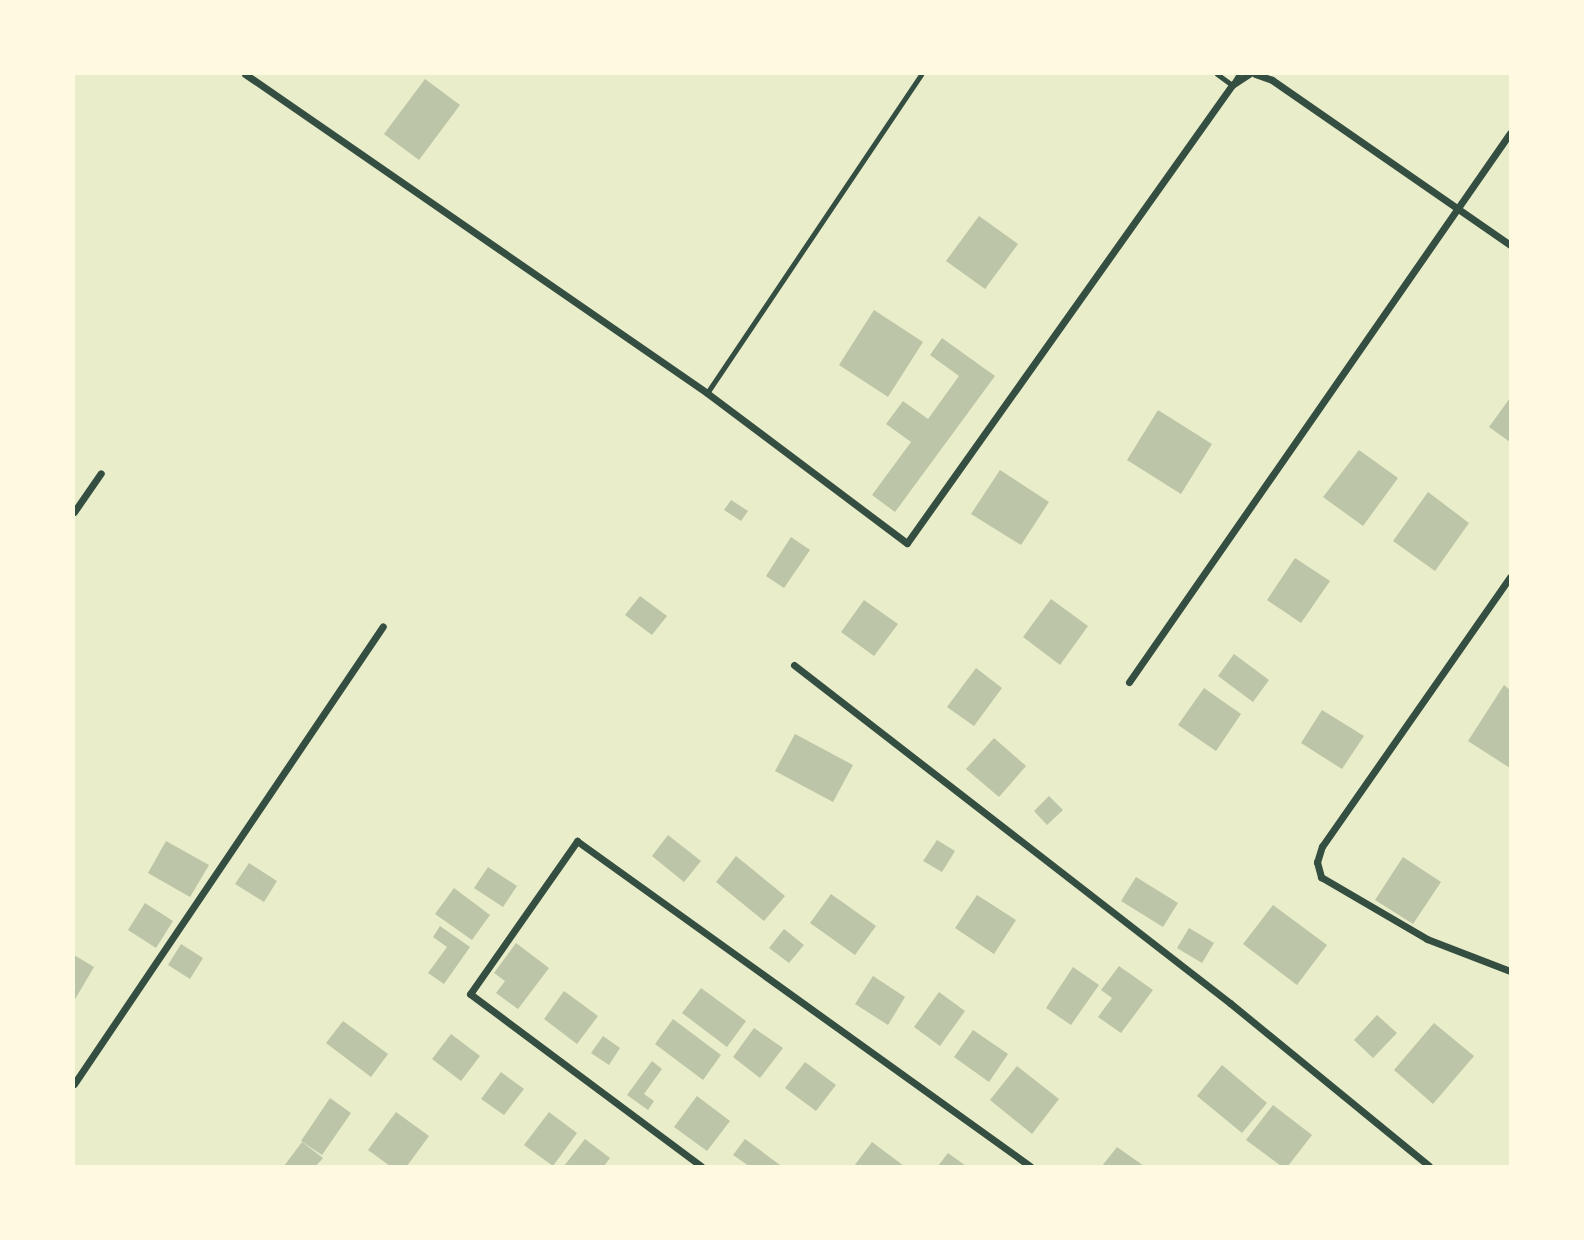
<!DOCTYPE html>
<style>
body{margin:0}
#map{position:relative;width:1584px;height:1240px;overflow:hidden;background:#e9edc9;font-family:"Noto Sans",sans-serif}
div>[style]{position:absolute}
.building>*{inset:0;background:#bcc5a7}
.service>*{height:5px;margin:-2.5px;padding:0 2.5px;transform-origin:2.5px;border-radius:2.5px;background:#344e41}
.minor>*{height:7px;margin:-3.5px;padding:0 3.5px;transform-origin:3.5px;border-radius:3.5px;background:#344e41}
span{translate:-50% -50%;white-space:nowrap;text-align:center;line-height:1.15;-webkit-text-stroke:7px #fefae0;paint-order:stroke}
.frame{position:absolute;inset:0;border:75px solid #fefae0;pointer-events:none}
</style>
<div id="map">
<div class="building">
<i style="clip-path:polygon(425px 79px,460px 105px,419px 160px,384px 134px)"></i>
<i style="clip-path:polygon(979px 216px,1018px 244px,985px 289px,946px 261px)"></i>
<i style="clip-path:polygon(874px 310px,923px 342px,888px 397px,839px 365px)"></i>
<i style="clip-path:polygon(942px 338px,995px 376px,895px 512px,872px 495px,911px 442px,886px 424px,903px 401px,928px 419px,959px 376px,930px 355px)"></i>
<i style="clip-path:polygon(1510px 398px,1510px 442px,1489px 427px)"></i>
<i style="clip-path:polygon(1158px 410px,1212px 444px,1181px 494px,1127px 460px)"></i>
<i style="clip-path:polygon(1359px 450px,1398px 478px,1363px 526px,1323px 497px)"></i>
<i style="clip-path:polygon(1000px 470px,1049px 502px,1021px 545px,971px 514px)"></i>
<i style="clip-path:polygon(1428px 492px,1469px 523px,1435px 571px,1393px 541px)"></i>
<i style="clip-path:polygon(731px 500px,748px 511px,741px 521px,724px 510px)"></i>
<i style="clip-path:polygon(791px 537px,810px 550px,784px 588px,766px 576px)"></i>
<i style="clip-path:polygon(1295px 558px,1330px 581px,1301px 623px,1267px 600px)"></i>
<i style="clip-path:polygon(640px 596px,667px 616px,652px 635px,625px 615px)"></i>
<i style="clip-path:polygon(1051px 599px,1088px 626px,1060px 665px,1023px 637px)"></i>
<i style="clip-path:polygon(864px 600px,898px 624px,874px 656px,841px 632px)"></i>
<i style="clip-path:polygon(1234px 654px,1269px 680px,1253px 702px,1218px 676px)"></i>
<i style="clip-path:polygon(976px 668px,1002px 688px,974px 726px,947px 707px)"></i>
<i style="clip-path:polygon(1504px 685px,1510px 690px,1510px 768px,1468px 741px)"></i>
<i style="clip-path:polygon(1204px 688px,1241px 714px,1216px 751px,1178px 725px)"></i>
<i style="clip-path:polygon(1322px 710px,1364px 736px,1342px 769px,1301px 743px)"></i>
<i style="clip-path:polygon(795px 734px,853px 765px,833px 802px,775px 771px)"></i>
<i style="clip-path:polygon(994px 738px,1026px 766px,999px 797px,966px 769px)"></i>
<i style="clip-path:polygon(1049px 796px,1063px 810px,1047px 825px,1034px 811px)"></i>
<i style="clip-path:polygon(668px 835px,701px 861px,684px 882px,652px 856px)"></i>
<i style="clip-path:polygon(937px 840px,955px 851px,942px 872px,923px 861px)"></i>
<i style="clip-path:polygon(166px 841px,209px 865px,190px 897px,148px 873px)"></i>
<i style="clip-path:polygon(736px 856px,785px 896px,764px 921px,716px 882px)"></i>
<i style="clip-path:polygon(1403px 857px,1441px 882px,1413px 924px,1375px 900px)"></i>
<i style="clip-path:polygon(249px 863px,277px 881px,264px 902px,235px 884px)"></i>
<i style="clip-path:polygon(488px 867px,517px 886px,503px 907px,474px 888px)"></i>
<i style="clip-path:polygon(1136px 877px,1178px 903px,1163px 927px,1121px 901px)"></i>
<i style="clip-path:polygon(454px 888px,490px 915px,472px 940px,435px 914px)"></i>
<i style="clip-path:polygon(831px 894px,876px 926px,855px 955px,810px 923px)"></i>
<i style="clip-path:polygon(977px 895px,1016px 920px,994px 954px,955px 928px)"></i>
<i style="clip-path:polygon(145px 903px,173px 921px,156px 948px,128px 930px)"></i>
<i style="clip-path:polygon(1273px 905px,1327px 945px,1297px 985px,1243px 944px)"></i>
<i style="clip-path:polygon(440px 926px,470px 947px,444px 984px,428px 973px,447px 947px,433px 937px)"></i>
<i style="clip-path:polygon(1189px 928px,1214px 943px,1202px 963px,1177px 948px)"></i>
<i style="clip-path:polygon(784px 929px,804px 945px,789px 963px,769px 948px)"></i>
<i style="clip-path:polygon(516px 943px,549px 968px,518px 1009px,496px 993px,505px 981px,494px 973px)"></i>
<i style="clip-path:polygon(181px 944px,203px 958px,190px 979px,168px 965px)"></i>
<i style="clip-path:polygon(74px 955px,94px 967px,74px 1001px)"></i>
<i style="clip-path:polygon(1119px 966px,1153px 990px,1121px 1033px,1098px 1017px,1112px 998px,1101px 990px)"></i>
<i style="clip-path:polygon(1073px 967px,1099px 985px,1071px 1025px,1046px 1008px)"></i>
<i style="clip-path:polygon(873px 976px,905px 997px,888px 1025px,855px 1004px)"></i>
<i style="clip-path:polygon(701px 988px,746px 1021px,727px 1047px,682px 1013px)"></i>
<i style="clip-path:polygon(564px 991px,598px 1016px,577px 1044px,544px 1019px)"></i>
<i style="clip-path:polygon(939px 992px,965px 1011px,940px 1046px,914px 1027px)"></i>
<i style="clip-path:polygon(1377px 1015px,1397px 1033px,1373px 1058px,1354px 1040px)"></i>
<i style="clip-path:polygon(673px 1019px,721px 1055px,703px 1080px,655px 1044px)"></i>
<i style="clip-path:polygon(343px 1021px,388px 1054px,371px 1077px,326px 1043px)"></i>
<i style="clip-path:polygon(1434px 1023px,1474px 1056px,1433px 1104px,1394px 1070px)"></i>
<i style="clip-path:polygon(754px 1028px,783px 1048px,760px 1078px,733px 1057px)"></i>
<i style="clip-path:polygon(973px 1030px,1008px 1054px,989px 1082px,954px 1057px)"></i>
<i style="clip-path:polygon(451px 1034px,480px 1056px,461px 1081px,432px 1059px)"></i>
<i style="clip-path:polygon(603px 1036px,620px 1048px,609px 1065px,591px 1053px)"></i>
<i style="clip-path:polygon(652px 1061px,662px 1069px,644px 1094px,654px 1101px,648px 1110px,627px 1095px)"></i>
<i style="clip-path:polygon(805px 1062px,836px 1085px,816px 1111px,785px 1088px)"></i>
<i style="clip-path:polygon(1222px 1065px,1267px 1103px,1242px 1133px,1197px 1096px)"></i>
<i style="clip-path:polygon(1017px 1066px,1059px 1099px,1032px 1134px,990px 1100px)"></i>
<i style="clip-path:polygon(501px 1072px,524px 1089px,504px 1115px,481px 1099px)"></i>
<i style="clip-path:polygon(697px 1096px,730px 1121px,707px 1151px,674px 1127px)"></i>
<i style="clip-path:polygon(330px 1098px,351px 1113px,322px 1155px,301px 1141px)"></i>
<i style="clip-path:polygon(1273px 1105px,1312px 1135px,1288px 1166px,1281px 1166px,1246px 1140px)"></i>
<i style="clip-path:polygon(396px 1112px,429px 1136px,407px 1166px,390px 1166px,368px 1150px)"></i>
<i style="clip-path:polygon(549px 1112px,577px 1133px,553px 1166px,524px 1145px)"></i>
<i style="clip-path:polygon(585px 1139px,610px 1158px,604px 1166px,564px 1166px)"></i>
<i style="clip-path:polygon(745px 1139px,780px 1165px,779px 1166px,749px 1166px,733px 1155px)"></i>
<i style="clip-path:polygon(302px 1142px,323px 1158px,316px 1166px,284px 1166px)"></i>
<i style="clip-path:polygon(872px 1142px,904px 1166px,854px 1166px)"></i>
<i style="clip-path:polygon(1117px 1147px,1144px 1166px,1102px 1166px)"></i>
<i style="clip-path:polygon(948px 1153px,966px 1166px,938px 1166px)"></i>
</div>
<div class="service">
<i style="left:1217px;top:74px;width:19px;rotate:36deg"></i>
<i style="left:1232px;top:85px;width:13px;rotate:-58deg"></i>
<i style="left:707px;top:393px;width:384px;rotate:-56.1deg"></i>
</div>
<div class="minor">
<i style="left:245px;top:74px;width:561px;rotate:34.62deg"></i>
<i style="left:707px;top:393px;width:250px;rotate:36.9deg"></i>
<i style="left:907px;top:543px;width:562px;rotate:-54.64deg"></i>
<i style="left:1232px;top:85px;width:20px;rotate:-33deg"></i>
<i style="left:1255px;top:74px;width:18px;rotate:19deg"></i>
<i style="left:1272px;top:80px;width:290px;rotate:34.7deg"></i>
<i style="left:74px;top:512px;width:47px;rotate:-55.3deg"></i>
<i style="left:1510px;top:577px;width:328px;rotate:124.9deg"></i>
<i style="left:1322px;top:846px;width:17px;rotate:107deg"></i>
<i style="left:1317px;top:862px;width:16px;rotate:75deg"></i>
<i style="left:1321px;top:877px;width:123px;rotate:30.3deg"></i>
<i style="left:1427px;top:939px;width:89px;rotate:21.1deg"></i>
<i style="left:794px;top:665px;width:552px;rotate:37.78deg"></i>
<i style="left:1230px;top:1003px;width:257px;rotate:39.3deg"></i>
<i style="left:1129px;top:682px;width:668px;rotate:-55.24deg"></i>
<i style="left:74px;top:1084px;width:552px;rotate:-55.99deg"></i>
<i style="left:701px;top:1166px;width:288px;rotate:-143.3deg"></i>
<i style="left:470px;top:994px;width:187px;rotate:-55deg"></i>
<i style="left:577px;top:841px;width:558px;rotate:35.66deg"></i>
</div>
<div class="frame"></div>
</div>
